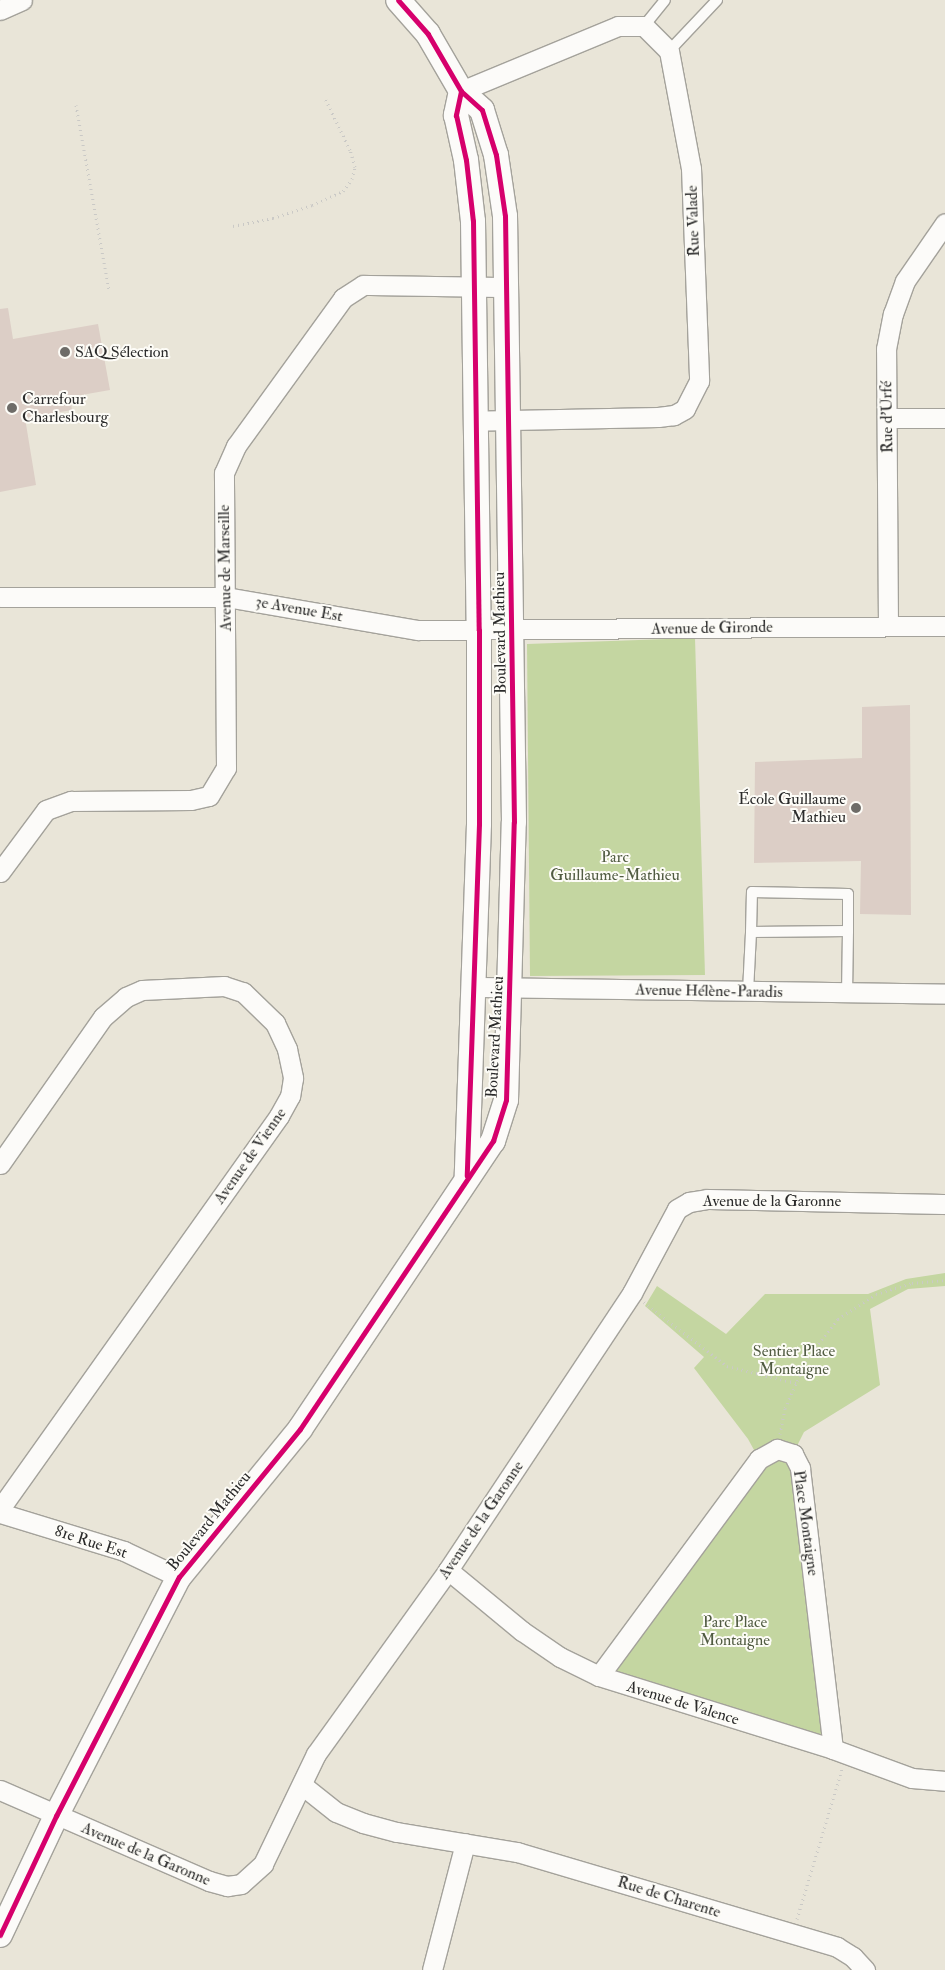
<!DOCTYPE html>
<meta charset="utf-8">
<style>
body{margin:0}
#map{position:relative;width:945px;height:1970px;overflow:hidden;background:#e9e5d8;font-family:"IM FELL Double Pica",serif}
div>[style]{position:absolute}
.green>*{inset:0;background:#c4d6a1}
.building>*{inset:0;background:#dccec6}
.path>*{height:3px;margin-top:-1.5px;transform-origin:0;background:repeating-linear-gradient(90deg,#cac9c6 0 1px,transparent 0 5px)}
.roads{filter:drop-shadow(1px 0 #a4a29b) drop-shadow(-1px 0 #a4a29b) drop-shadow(0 1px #a4a29b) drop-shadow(0 -1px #a4a29b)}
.service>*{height:10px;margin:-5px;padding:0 5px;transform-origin:5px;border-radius:5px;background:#fcfbf9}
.minor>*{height:19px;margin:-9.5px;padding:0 9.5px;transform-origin:9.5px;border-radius:9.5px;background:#fcfbf9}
.tertiary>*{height:24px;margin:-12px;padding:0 12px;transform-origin:12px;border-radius:12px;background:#fcfbf9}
.cycleway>*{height:5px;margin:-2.5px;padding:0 2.5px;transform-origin:2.5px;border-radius:2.5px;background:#d6006c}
.dots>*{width:14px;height:14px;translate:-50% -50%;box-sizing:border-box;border:2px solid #fdfcf7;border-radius:50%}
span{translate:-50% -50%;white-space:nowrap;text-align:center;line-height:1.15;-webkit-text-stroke:4px #fdfcf7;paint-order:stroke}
.street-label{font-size:16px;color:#2b2b2b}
.poi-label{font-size:16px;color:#2b2b2b}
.left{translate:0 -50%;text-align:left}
.right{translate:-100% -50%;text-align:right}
.park-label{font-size:16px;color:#505b41}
</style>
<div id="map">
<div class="green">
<i style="clip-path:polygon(695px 638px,705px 975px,530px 976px,527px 644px)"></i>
<i style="clip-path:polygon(945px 1273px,945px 1286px,908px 1289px,870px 1309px,880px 1385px,804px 1432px,793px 1454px,833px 1749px,599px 1676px,759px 1459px,748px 1439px,694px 1368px,704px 1357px,645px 1306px,657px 1286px,726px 1334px,765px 1294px,868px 1294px,906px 1279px)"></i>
</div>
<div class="building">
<i style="clip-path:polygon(8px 308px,13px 339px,98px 324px,110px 390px,70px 397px,72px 410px,25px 418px,36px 485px,0 492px,0 309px)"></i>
<i style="clip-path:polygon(910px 705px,911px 915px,860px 914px,861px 861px,754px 863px,755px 762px,862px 758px,862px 707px)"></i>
</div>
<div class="path">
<i style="left:76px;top:105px;width:189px;rotate:79.9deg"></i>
<i style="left:233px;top:226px;width:41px;rotate:-11.3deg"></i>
<i style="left:273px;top:218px;width:41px;rotate:-18.4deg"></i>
<i style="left:312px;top:205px;width:34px;rotate:-24deg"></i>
<i style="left:343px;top:191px;width:15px;rotate:-53deg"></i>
<i style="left:352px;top:179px;width:12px;rotate:-76deg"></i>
<i style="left:355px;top:167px;width:18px;rotate:-106deg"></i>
<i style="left:350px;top:150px;width:58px;rotate:-115.7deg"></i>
<i style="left:644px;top:1302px;width:105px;rotate:37.6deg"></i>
<i style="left:727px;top:1366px;width:71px;rotate:13.8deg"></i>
<i style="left:780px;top:1434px;width:26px;rotate:-79deg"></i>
<i style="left:785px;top:1408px;width:58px;rotate:-65.6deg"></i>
<i style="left:809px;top:1355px;width:46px;rotate:-51.1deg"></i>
<i style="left:838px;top:1319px;width:45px;rotate:-33.3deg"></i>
<i style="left:876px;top:1294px;width:38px;rotate:-17deg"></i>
<i style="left:912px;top:1283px;width:33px;rotate:-5deg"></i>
<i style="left:797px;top:1919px;width:157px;rotate:-73.3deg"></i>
</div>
<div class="roads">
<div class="service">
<i style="left:644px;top:26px;width:33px;rotate:-51deg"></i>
<i style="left:669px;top:51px;width:70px;rotate:-46.7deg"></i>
<i style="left:751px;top:932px;width:40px;rotate:-88.6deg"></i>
<i style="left:752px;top:892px;width:96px;rotate:1.2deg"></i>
<i style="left:848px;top:894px;width:37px;rotate:90deg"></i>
<i style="left:748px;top:992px;width:60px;rotate:-87.1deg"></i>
<i style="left:751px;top:932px;width:97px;rotate:-0.6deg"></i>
<i style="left:848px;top:931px;width:62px;rotate:90.9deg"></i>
</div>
<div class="minor">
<i style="left:0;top:10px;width:24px;rotate:-24deg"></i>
<i style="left:461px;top:91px;width:170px;rotate:-22.5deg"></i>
<i style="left:618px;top:26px;width:26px"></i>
<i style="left:644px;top:26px;width:35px;rotate:45deg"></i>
<i style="left:669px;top:51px;width:119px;rotate:79.4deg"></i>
<i style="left:691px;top:168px;width:213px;rotate:87.8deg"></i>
<i style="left:699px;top:381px;width:31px;rotate:117deg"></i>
<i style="left:685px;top:409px;width:13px;rotate:151deg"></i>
<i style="left:674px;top:415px;width:16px;rotate:173deg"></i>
<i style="left:658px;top:417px;width:184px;rotate:178.8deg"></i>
<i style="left:888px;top:418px;width:57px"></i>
<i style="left:0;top:597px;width:226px"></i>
<i style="left:226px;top:597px;width:195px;rotate:9.8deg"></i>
<i style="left:418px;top:630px;width:527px;rotate:-0.43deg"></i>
<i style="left:888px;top:626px;width:277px;rotate:-90.4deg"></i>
<i style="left:886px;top:349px;width:36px;rotate:-79deg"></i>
<i style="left:893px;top:314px;width:35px;rotate:-70deg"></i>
<i style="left:905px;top:281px;width:70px;rotate:-55.4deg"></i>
<i style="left:0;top:872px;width:77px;rotate:-53.4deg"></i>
<i style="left:46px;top:810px;width:27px;rotate:-20deg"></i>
<i style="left:71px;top:801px;width:120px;rotate:-0.5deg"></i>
<i style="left:191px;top:800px;width:18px;rotate:-13deg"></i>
<i style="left:209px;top:796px;width:33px;rotate:-59deg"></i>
<i style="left:226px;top:768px;width:295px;rotate:-90.4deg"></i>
<i style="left:224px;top:473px;width:30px;rotate:-66deg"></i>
<i style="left:236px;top:446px;width:183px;rotate:-54.1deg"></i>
<i style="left:343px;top:298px;width:24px;rotate:-33deg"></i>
<i style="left:363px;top:285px;width:143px;rotate:0.8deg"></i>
<i style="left:472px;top:987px;width:473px;rotate:0.8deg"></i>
<i style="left:0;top:1164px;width:179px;rotate:-55deg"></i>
<i style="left:103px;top:1017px;width:30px;rotate:-41deg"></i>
<i style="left:126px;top:997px;width:17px;rotate:-24deg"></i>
<i style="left:142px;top:990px;width:82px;rotate:-2.8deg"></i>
<i style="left:224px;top:986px;width:20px;rotate:18deg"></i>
<i style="left:243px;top:992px;width:45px;rotate:44.1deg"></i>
<i style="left:275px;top:1023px;width:29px;rotate:65deg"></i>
<i style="left:287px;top:1049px;width:30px;rotate:78deg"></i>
<i style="left:293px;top:1078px;width:18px;rotate:99deg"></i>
<i style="left:290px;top:1096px;width:23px;rotate:119deg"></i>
<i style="left:279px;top:1116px;width:482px;rotate:125.4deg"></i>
<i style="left:0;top:1513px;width:130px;rotate:17deg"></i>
<i style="left:124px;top:1551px;width:61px;rotate:25.3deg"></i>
<i style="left:448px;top:1570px;width:96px;rotate:39.5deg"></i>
<i style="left:522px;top:1631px;width:46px;rotate:34.4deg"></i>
<i style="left:560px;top:1657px;width:43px;rotate:26deg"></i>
<i style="left:599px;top:1676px;width:245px;rotate:17.3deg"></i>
<i style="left:833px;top:1749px;width:84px;rotate:20.2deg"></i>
<i style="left:912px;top:1778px;width:33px;rotate:5deg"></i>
<i style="left:599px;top:1676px;width:270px;rotate:-53.6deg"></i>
<i style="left:759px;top:1459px;width:21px;rotate:-29deg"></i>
<i style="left:777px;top:1449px;width:17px;rotate:17deg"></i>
<i style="left:793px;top:1454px;width:16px;rotate:63deg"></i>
<i style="left:800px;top:1468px;width:283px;rotate:83.3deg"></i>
<i style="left:302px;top:1785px;width:43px;rotate:38.5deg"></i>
<i style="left:336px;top:1812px;width:29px;rotate:22deg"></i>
<i style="left:363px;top:1823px;width:35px;rotate:15deg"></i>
<i style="left:397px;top:1832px;width:122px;rotate:9.5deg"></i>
<i style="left:517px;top:1852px;width:334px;rotate:16.5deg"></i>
<i style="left:837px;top:1947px;width:19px;rotate:32deg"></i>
<i style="left:853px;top:1957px;width:18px;rotate:47deg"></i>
<i style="left:0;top:1790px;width:228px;rotate:23.5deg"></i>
<i style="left:209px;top:1881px;width:19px;rotate:16deg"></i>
<i style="left:227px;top:1886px;width:14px;rotate:-8deg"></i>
<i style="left:241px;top:1884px;width:30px;rotate:-42deg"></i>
<i style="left:263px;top:1864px;width:122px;rotate:-64.3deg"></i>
<i style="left:316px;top:1754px;width:226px;rotate:-54.3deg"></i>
<i style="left:448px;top:1570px;width:333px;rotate:-56.4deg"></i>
<i style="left:632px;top:1293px;width:95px;rotate:-61.8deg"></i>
<i style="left:677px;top:1209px;width:14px;rotate:-30deg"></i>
<i style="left:689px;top:1202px;width:18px;rotate:-9deg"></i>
<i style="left:707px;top:1199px;width:238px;rotate:1.2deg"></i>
<i style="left:432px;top:1970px;width:131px;rotate:-75.4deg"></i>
</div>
<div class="tertiary">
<i style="left:461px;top:91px;width:25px;rotate:102deg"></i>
<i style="left:456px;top:115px;width:46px;rotate:77.5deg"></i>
<i style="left:466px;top:160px;width:61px;rotate:83.5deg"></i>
<i style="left:473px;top:221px;width:409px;rotate:89.2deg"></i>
<i style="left:479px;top:630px;width:194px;rotate:90deg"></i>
<i style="left:479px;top:824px;width:352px;rotate:92deg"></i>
<i style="left:0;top:1935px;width:132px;rotate:-64.8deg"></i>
<i style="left:56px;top:1816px;width:269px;rotate:-62.8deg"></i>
<i style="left:179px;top:1577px;width:191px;rotate:-50.7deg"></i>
<i style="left:300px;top:1429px;width:347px;rotate:-56.2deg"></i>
<i style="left:493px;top:1141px;width:43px;rotate:-72.4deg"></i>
<i style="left:506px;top:1100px;width:278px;rotate:-88.4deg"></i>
<i style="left:514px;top:822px;width:606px;rotate:-90.85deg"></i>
<i style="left:505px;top:216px;width:62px;rotate:-98.4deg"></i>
<i style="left:496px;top:155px;width:47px;rotate:-107.3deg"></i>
<i style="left:482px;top:110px;width:28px;rotate:-138deg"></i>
<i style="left:461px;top:91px;width:66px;rotate:-120.1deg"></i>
<i style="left:428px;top:34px;width:45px;rotate:-131.4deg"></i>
</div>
</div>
<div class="cycleway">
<i style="left:461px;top:91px;width:25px;rotate:102deg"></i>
<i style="left:456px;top:115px;width:46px;rotate:77.5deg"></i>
<i style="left:466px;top:160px;width:61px;rotate:83.5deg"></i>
<i style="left:473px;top:221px;width:409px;rotate:89.2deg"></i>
<i style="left:479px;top:630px;width:194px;rotate:90deg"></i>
<i style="left:479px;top:824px;width:352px;rotate:92deg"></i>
<i style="left:0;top:1935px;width:132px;rotate:-64.8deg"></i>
<i style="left:56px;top:1816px;width:269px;rotate:-62.8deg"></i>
<i style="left:179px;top:1577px;width:191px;rotate:-50.7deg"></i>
<i style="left:300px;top:1429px;width:347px;rotate:-56.2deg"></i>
<i style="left:493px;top:1141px;width:43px;rotate:-72.4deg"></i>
<i style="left:506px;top:1100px;width:278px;rotate:-88.4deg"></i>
<i style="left:514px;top:822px;width:606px;rotate:-90.85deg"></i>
<i style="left:505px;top:216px;width:62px;rotate:-98.4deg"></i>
<i style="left:496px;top:155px;width:47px;rotate:-107.3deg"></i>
<i style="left:482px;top:110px;width:28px;rotate:-138deg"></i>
<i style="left:461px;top:91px;width:66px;rotate:-120.1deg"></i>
<i style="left:428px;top:34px;width:45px;rotate:-131.4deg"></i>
</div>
<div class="dots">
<i style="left:65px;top:352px;background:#6e6c68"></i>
<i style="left:12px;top:408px;background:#6e6c68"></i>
<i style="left:856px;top:808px;background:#6e6c68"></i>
</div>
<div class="street-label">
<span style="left:693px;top:221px;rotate:-92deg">Rue Valade</span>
<span style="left:887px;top:417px;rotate:-91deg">Rue d'Urfé</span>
<span style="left:225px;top:568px;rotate:-91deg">Avenue de Marseille</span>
<span style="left:299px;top:609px;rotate:10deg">3e Avenue Est</span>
<span style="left:712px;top:628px;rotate:-1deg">Avenue de Gironde</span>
<span style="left:500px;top:633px;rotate:-91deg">Boulevard Mathieu</span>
<span style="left:709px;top:991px;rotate:1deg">Avenue Hélène-Paradis</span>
<span style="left:495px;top:1037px;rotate:-87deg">Boulevard Mathieu</span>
<span style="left:250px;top:1156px;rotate:-55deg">Avenue de Vienne</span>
<span style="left:772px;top:1201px">Avenue de la Garonne</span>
<span style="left:481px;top:1520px;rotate:-56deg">Avenue de la Garonne</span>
<span style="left:209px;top:1521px;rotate:-51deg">Boulevard Mathieu</span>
<span style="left:806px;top:1523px;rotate:82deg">Place Montaigne</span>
<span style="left:91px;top:1542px;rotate:18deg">81e Rue Est</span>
<span style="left:683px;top:1703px;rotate:17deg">Avenue de Valence</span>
<span style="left:146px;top:1854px;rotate:23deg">Avenue de la Garonne</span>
<span style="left:669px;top:1897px;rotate:17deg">Rue de Charente</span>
</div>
<div class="poi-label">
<span class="left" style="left:75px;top:352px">SAQ Sélection</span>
<span class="left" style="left:22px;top:408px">Carrefour<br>Charlesbourg</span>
<span class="right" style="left:846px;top:808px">École Guillaume<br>Mathieu</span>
</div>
<div class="park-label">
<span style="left:615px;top:866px">Parc<br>Guillaume-Mathieu</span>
<span style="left:794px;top:1360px">Sentier Place<br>Montaigne</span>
<span style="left:735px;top:1631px">Parc Place<br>Montaigne</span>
</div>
</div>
